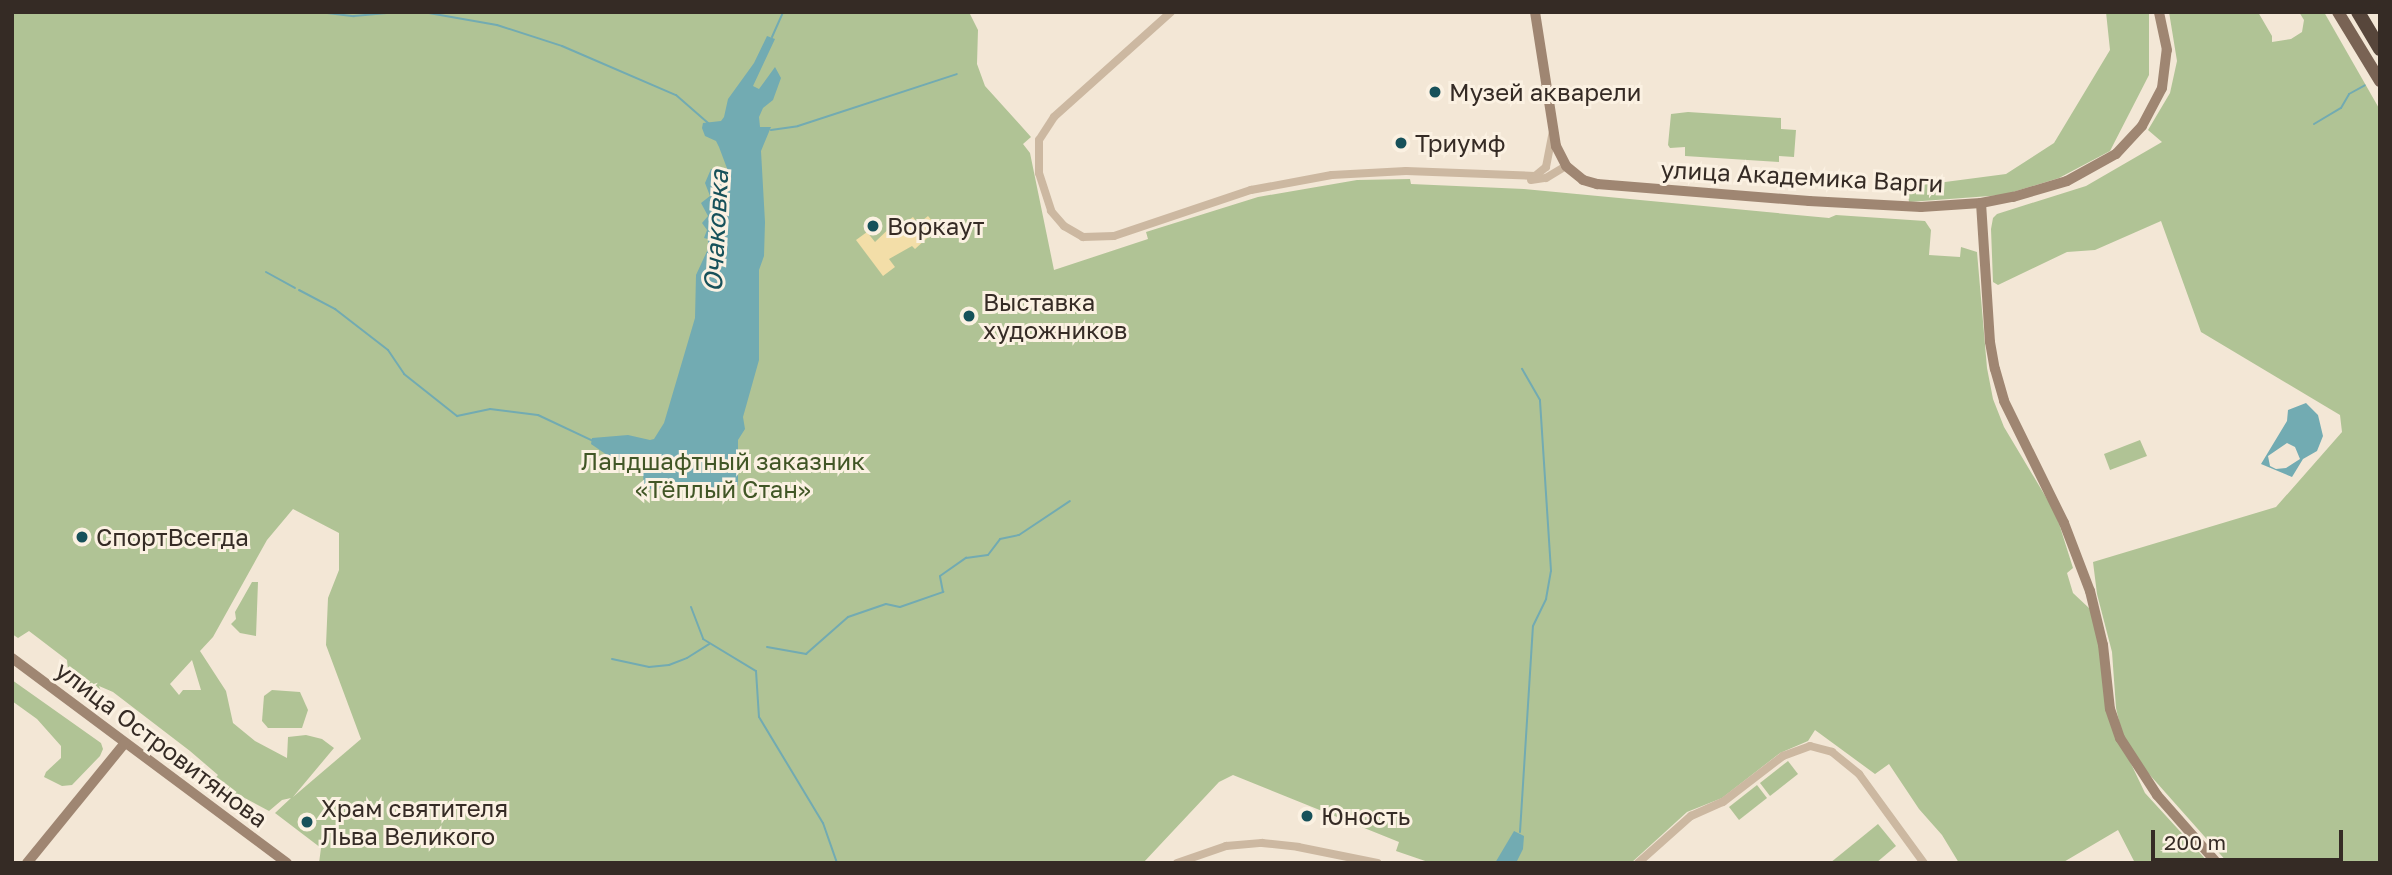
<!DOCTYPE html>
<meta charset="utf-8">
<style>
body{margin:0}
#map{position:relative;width:2392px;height:875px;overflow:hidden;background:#f3e7d6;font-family:"Golos Text",sans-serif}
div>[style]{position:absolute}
.green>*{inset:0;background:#b0c395}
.sand>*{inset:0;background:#f3dea8}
.water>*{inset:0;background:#72abb2}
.stream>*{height:2px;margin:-1px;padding:0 1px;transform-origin:1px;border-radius:1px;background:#72abb2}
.street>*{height:8px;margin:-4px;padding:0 4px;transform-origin:4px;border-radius:4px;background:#ccb8a1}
.secondary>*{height:10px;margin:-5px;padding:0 5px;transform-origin:5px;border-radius:5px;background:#9f8672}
.primary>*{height:12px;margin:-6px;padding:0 6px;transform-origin:6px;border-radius:6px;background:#796354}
.highway>*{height:14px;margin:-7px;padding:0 7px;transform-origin:7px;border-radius:7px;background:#57463b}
.dots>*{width:19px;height:19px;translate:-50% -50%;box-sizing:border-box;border:4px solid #fbf1e2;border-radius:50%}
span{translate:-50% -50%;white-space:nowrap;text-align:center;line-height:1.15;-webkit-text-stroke:6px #fbf1e2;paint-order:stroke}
.poi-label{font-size:24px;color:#352b25}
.left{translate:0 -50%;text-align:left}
.street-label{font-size:24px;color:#352b25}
.park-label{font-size:24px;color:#415626}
.water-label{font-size:26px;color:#17515a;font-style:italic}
.frame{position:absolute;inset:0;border:14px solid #352b25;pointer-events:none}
.scale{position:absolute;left:2151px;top:830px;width:192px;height:32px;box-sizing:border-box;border:4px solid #352b25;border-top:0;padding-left:9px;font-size:21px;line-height:24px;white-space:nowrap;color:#352b25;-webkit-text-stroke:5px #fbf1e2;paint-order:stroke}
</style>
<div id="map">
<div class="green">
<i style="clip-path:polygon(evenodd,12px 12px,969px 12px,978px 30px,977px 64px,985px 86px,1031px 137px,1023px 144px,1030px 153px,1054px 270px,1148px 239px,1146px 232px,1258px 197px,1357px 180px,1410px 179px,1411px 184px,1524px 189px,1829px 218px,1836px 215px,1925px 221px,1931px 230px,1929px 255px,1960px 257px,1961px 247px,1977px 252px,1987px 368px,1993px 399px,2004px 427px,2056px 514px,2073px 568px,2067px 573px,2073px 593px,2090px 609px,2100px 647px,2113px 726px,2145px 793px,2209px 863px,2135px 863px,2118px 830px,2062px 863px,1959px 863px,1942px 835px,1919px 809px,1889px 764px,1875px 774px,1815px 730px,1808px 741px,1780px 753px,1722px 798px,1687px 812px,1631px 863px,1431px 863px,1396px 851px,1399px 842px,1233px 775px,1219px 782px,1143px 863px,319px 863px,321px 848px,275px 813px,291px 798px,282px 800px,269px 811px,241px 796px,223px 797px,212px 782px,218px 775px,190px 751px,113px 692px,99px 686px,105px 703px,98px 708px,94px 695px,76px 684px,79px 677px,74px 670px,68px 670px,67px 660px,29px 631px,18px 638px,12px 634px,12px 12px,293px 509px,339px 533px,339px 570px,328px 598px,326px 645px,361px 739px,293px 797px,334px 748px,322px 739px,306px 735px,288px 737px,287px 758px,255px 741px,233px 723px,226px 691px,200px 651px,213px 637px,267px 540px,293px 509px,12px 12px,192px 660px,201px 690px,183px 690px,179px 695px,170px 684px,192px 660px)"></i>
<i style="clip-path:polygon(2106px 12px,2149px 12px,2149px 75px,2110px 151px,2059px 178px,2003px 195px,1909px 202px,1907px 187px,2006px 174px,2054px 143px,2110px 50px)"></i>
<i style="clip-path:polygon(2169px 12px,2258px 12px,2272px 36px,2272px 42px,2291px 39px,2302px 32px,2304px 20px,2299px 12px,2324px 12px,2380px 110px,2380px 863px,2228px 863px,2141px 765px,2122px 734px,2116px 708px,2112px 652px,2097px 594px,2093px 562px,2276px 507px,2342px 432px,2340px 415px,2201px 332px,2161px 221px,2095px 250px,2067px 252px,1998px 285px,1993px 282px,1991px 229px,1993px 218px,1997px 214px,2086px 186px,2162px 142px,2148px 130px,2170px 93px,2177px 61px)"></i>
<i style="clip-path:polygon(1688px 112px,1781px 118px,1781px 129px,1796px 130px,1794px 157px,1779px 156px,1779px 162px,1685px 156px,1685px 147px,1670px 148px,1668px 145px,1671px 114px)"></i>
<i style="clip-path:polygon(2140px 440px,2147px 456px,2110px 470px,2104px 454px)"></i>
<i style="clip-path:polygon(252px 582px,258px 582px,256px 636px,240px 633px,231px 624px,236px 619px,235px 612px)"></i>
<i style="clip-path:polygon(12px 680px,101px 743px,103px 749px,100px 756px,72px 785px,62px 786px,44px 777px,46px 772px,61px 758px,61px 746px,37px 719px,12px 701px)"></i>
<i style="clip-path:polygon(272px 690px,300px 692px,308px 710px,302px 728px,268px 728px,262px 721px,264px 696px)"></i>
<i style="clip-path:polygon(1788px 761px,1798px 774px,1770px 796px,1760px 783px)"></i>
<i style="clip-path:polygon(1757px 785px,1767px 798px,1739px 820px,1729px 807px)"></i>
<i style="clip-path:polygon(1878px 824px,1896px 846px,1876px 863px,1830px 863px)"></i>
</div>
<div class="sand">
<i style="clip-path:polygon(928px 216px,938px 228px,915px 249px,912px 246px,889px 259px,895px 267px,883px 276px,856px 240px,867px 232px,875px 242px,898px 220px,902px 225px,913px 217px,918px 224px)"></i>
</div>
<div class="water">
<i style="clip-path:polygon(767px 36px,775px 39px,753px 86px,759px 89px,775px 67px,781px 78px,773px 100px,763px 108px,759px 117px,760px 127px,771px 127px,761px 151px,765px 222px,764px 256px,759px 270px,759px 360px,743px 417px,745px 429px,738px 440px,738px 485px,733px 488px,644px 489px,643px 473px,607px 455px,591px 444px,592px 438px,628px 435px,650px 440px,654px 439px,664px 423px,695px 318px,696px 275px,708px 249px,708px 239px,704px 238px,707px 230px,702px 223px,708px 216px,701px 203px,710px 196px,705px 183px,711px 169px,718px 169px,721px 175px,728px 171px,719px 147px,716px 141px,705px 136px,702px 128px,703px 123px,721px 121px,724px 117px,728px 99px,754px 63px)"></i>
<i style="clip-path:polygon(evenodd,2306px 403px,2318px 415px,2323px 436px,2317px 451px,2303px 459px,2292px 477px,2261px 464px,2287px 421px,2288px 410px,2306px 403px,2287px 443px,2295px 447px,2300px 459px,2286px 468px,2276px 469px,2270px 466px,2268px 456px,2287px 443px)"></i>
<i style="clip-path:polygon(1514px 831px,1524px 836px,1523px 849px,1516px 863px,1495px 863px)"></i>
</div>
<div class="stream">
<i style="left:319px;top:12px;width:35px;rotate:7deg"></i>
<i style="left:354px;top:16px;width:44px;rotate:-5.2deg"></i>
<i style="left:423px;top:12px;width:75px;rotate:10deg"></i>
<i style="left:497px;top:25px;width:68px;rotate:17.9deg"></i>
<i style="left:562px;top:46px;width:124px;rotate:23.3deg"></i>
<i style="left:676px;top:95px;width:43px;rotate:41.2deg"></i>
<i style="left:772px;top:37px;width:27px;rotate:-66deg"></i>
<i style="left:2314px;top:124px;width:31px;rotate:-31deg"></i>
<i style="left:2341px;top:108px;width:16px;rotate:-60deg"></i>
<i style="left:2349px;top:94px;width:18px;rotate:-29deg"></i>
<i style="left:771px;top:130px;width:27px;rotate:-8deg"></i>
<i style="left:798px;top:126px;width:167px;rotate:-18.1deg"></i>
<i style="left:266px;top:272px;width:33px;rotate:29deg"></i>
<i style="left:299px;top:290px;width:41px;rotate:27.8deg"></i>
<i style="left:335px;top:309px;width:67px;rotate:37.7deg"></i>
<i style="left:388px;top:350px;width:29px;rotate:56deg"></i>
<i style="left:404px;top:374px;width:68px;rotate:38.4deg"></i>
<i style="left:457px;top:416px;width:34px;rotate:-12deg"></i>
<i style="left:490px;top:409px;width:48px;rotate:7.1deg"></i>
<i style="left:538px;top:415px;width:59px;rotate:25.3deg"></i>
<i style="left:691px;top:607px;width:34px;rotate:69deg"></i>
<i style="left:703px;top:639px;width:62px;rotate:31.1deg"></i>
<i style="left:756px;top:671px;width:46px;rotate:86.3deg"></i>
<i style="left:759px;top:717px;width:124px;rotate:58.9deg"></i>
<i style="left:823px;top:823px;width:42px;rotate:70.7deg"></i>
<i style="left:767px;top:647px;width:40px;rotate:10deg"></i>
<i style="left:806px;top:654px;width:56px;rotate:-41.4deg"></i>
<i style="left:848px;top:617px;width:40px;rotate:-18.9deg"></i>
<i style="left:886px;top:604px;width:14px;rotate:12deg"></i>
<i style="left:900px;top:607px;width:46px;rotate:-19.2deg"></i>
<i style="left:943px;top:592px;width:16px;rotate:-101deg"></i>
<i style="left:940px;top:576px;width:32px;rotate:-35deg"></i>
<i style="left:966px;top:558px;width:22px;rotate:-8deg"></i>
<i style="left:988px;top:555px;width:20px;rotate:-53deg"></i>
<i style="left:1000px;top:539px;width:19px;rotate:-12deg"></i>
<i style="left:1019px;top:535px;width:61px;rotate:-33.7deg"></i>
<i style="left:612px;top:659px;width:38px;rotate:12deg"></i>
<i style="left:649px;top:667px;width:20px;rotate:-6deg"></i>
<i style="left:669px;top:665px;width:19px;rotate:-21deg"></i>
<i style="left:687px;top:658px;width:26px;rotate:-32deg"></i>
<i style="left:1520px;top:832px;width:206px;rotate:-86.4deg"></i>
<i style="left:1533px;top:626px;width:30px;rotate:-64deg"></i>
<i style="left:1546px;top:599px;width:28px;rotate:-80deg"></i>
<i style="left:1551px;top:571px;width:171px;rotate:-93.7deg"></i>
<i style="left:1540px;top:400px;width:36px;rotate:-120deg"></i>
</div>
<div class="street">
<i style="left:1171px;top:12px;width:157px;rotate:138.1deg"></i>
<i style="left:1054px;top:117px;width:27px;rotate:123deg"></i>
<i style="left:1039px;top:140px;width:33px;rotate:90deg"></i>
<i style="left:1039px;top:173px;width:40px;rotate:72deg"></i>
<i style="left:1051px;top:211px;width:20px;rotate:49deg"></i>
<i style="left:1064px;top:226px;width:22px;rotate:30deg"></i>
<i style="left:1083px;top:237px;width:31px;rotate:-2deg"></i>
<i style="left:1114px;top:236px;width:145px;rotate:-18.6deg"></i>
<i style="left:1251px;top:190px;width:82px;rotate:-10.5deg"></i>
<i style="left:1332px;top:175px;width:74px;rotate:-3.1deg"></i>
<i style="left:1406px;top:171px;width:129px;rotate:2.2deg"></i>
<i style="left:1535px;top:176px;width:14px;rotate:-39deg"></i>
<i style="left:1546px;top:167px;width:33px;rotate:-79deg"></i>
<i style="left:1531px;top:180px;width:15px;rotate:-8deg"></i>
<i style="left:1546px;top:178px;width:23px;rotate:-31deg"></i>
<i style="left:1177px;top:863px;width:52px;rotate:-19.1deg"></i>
<i style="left:1226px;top:846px;width:36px;rotate:-5deg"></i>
<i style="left:1262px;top:843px;width:36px;rotate:6deg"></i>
<i style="left:1298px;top:847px;width:81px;rotate:11.4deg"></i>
<i style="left:1638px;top:863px;width:71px;rotate:-41.6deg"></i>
<i style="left:1691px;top:816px;width:35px;rotate:-24deg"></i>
<i style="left:1723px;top:802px;width:76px;rotate:-37.5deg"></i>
<i style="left:1783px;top:756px;width:29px;rotate:-20deg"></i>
<i style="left:1810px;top:746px;width:23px;rotate:15deg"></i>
<i style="left:1832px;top:752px;width:35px;rotate:39deg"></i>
<i style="left:1859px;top:774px;width:110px;rotate:53.9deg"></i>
</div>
<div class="secondary">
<i style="left:1535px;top:12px;width:136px;rotate:81.1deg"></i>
<i style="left:1556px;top:146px;width:22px;rotate:63deg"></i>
<i style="left:1566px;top:166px;width:22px;rotate:39deg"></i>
<i style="left:1583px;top:180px;width:15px;rotate:16deg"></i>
<i style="left:1597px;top:184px;width:213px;rotate:4.6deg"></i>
<i style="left:1809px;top:201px;width:112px;rotate:3.1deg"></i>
<i style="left:1921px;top:207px;width:60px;rotate:-3.8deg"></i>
<i style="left:1981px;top:203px;width:33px;rotate:-11deg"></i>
<i style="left:2013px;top:197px;width:56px;rotate:-16.5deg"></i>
<i style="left:2067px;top:181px;width:56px;rotate:-28.9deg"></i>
<i style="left:2116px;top:154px;width:38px;rotate:-47deg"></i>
<i style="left:2142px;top:126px;width:43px;rotate:-62.2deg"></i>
<i style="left:2162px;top:88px;width:38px;rotate:-83deg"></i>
<i style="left:2167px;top:50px;width:39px;rotate:-102deg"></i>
<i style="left:1981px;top:203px;width:139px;rotate:86.3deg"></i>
<i style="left:1990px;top:342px;width:27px;rotate:80deg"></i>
<i style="left:1995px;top:369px;width:33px;rotate:74deg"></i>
<i style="left:2004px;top:401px;width:136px;rotate:63.8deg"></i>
<i style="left:2064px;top:523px;width:73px;rotate:69.1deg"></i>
<i style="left:2090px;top:591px;width:56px;rotate:76.5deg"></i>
<i style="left:2103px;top:645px;width:64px;rotate:83.8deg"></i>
<i style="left:2110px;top:709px;width:31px;rotate:71deg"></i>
<i style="left:2120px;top:738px;width:68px;rotate:57deg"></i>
<i style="left:2157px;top:795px;width:91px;rotate:48.6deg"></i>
<i style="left:12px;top:658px;width:343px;rotate:36.7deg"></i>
<i style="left:27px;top:863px;width:155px;rotate:-50.8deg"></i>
</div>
<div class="primary">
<i style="left:2338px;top:12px;width:81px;rotate:58.7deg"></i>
</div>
<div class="highway">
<i style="left:2358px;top:12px;width:43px;rotate:59.3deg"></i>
</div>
<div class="dots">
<i style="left:1435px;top:92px;background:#17515a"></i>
<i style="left:1401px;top:143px;background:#17515a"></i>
<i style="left:873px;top:226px;background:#17515a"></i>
<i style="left:969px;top:316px;background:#17515a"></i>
<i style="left:82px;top:537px;background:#17515a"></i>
<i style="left:1307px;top:816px;background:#17515a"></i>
<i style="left:307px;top:822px;background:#17515a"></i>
</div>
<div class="poi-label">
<span class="left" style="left:1449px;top:92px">Музей акварели</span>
<span class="left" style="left:1415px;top:143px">Триумф</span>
<span class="left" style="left:887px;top:226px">Воркаут</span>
<span class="left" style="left:983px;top:316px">Выставка<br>художников</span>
<span class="left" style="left:96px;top:537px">СпортВсегда</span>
<span class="left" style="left:321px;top:822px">Храм святителя<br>Льва Великого</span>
<span class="left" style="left:1321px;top:816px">Юность</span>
</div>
<div class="street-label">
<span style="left:1802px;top:176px;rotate:3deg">улица Академика Варги</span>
<span style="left:162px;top:744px;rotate:37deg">улица Островитянова</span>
</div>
<div class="park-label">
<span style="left:723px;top:475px">Ландшафтный заказник<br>«Тёплый Стан»</span>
</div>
<div class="water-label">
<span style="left:716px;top:231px;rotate:-87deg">Очаковка</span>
</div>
<div class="frame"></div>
<div class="scale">200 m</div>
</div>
